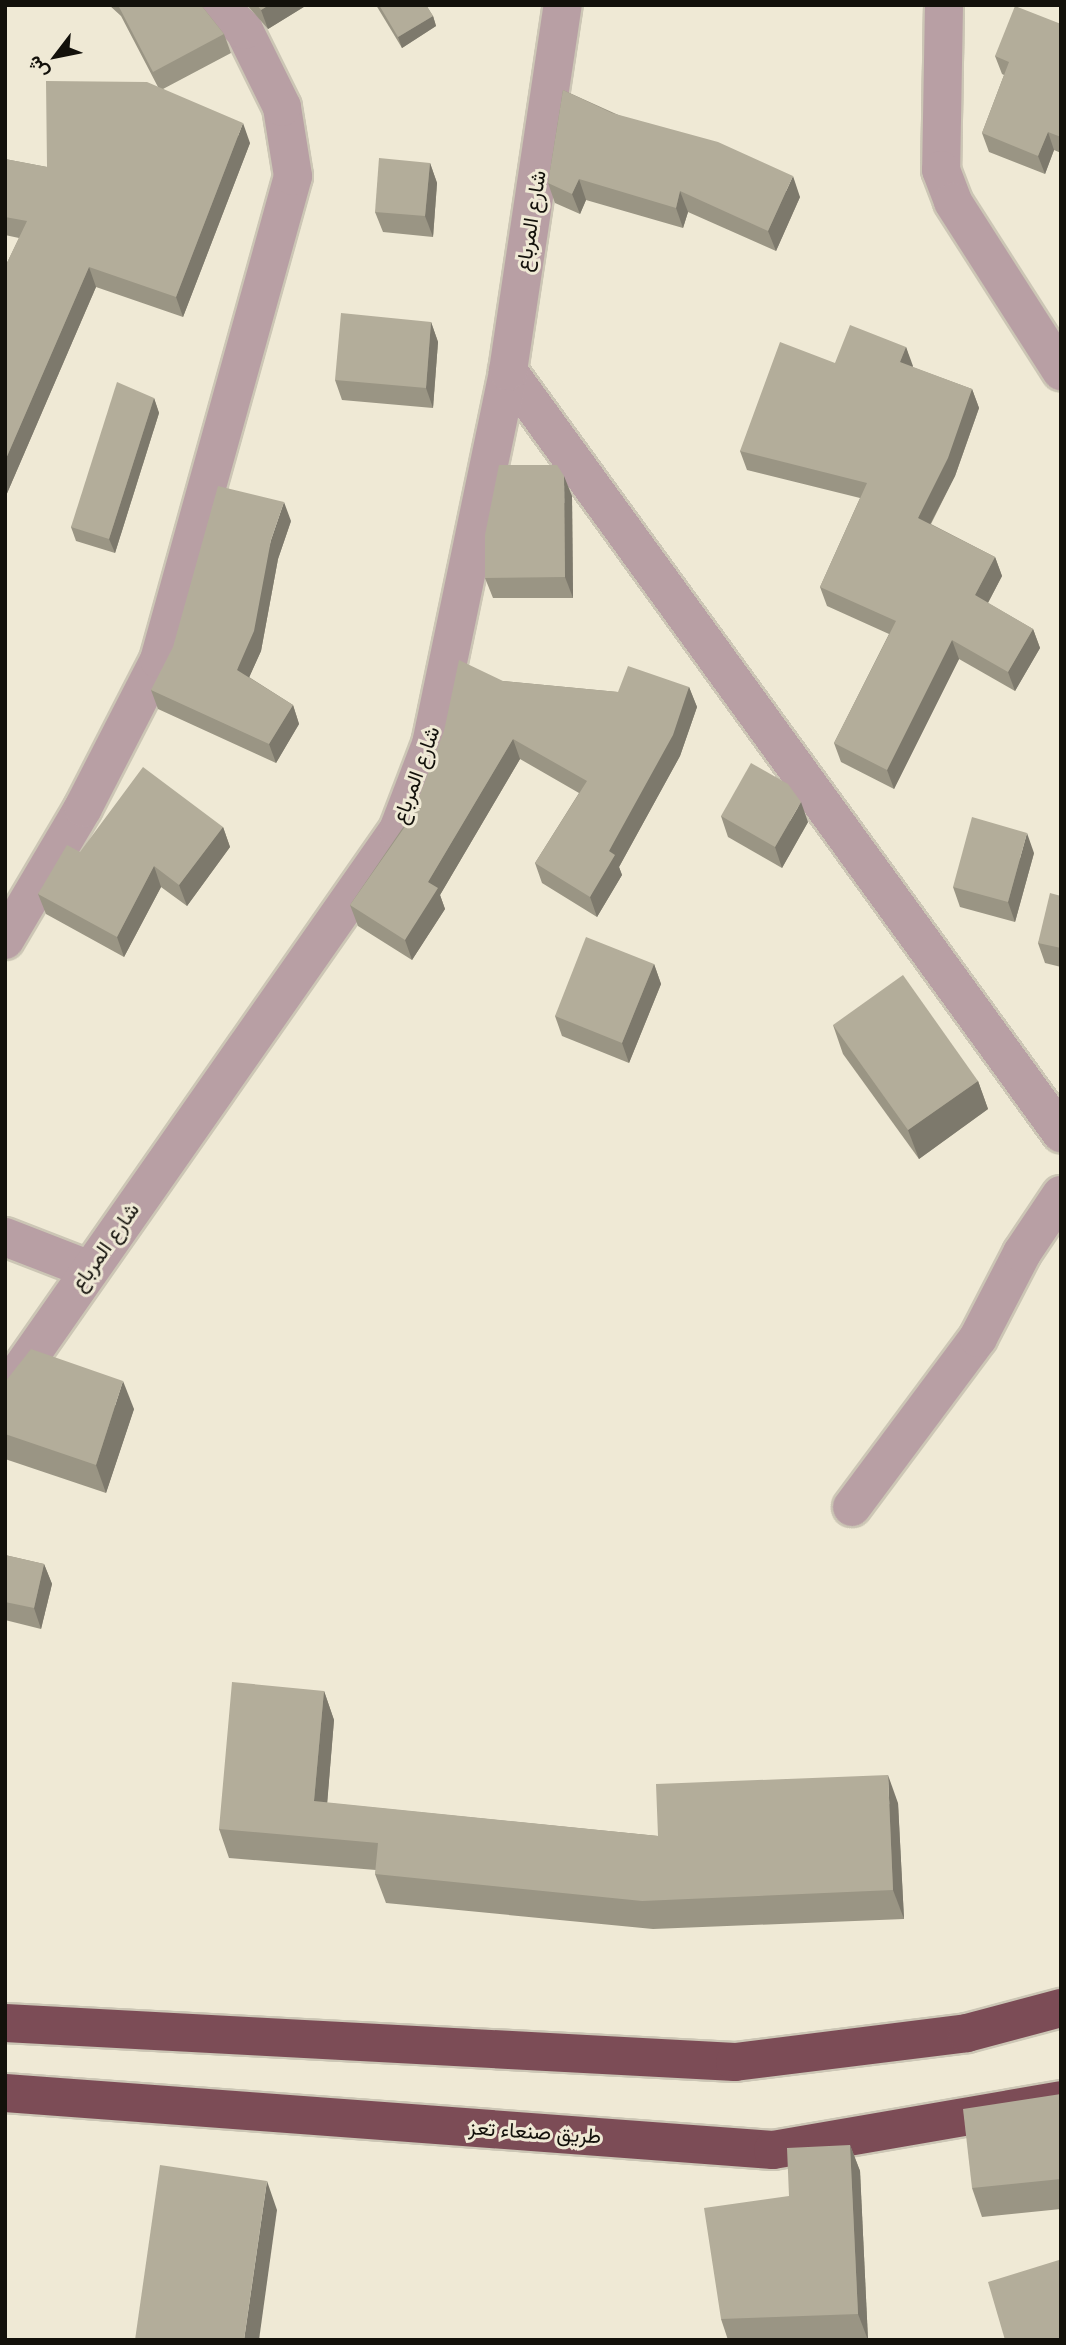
<!DOCTYPE html>
<meta charset="utf-8">
<style>
body{margin:0}
#map{position:relative;width:1066px;height:2345px;overflow:hidden;background:#efe9d5;font-family:Montserrat,Vazirmatn,sans-serif}
div>[style]{position:absolute}
.roads{filter:drop-shadow(2px 0 #ccc6b5) drop-shadow(-2px 0 #ccc6b5) drop-shadow(0 2px #ccc6b5) drop-shadow(0 -2px #ccc6b5)}
.minor>*{height:38px;margin:-19px;padding:0 19px;transform-origin:19px;border-radius:19px;background:#b89fa4}
.highway>*{height:38px;margin:-19px;padding:0 19px;transform-origin:19px;border-radius:19px;background:#7c4c56}
.wall>*{inset:0;background:#9a9584}
.shaded-wall>*{inset:0;background:#7d796c}
.building>*{inset:0;background:#b3ad9a}
span{translate:-50% -50%;white-space:nowrap;text-align:center;line-height:1.15;-webkit-text-stroke:6px #efe9d5;paint-order:stroke}
.street-label{font-size:21px;color:#13110b}
.frame{position:absolute;inset:0;border:7px solid #13110b;pointer-events:none}
.north{position:absolute;left:21px;top:21px;width:70px;height:70px;-webkit-text-stroke:5px #efe9d5;paint-order:stroke;rotate:238deg;font-size:19px;font-weight:700;line-height:28px;text-align:center;color:#13110b}
.north::after{content:'';display:block;margin:auto;width:24px;height:32px;background:#13110b;clip-path:polygon(50% 0,100% 100%,50% 72%,0 100%)}
</style>
<div id="map">
<div class="roads">
<div class="minor">
<i style="left:944px;top:5px;width:165px;rotate:91deg"></i>
<i style="left:941px;top:170px;width:34px;rotate:69deg"></i>
<i style="left:953px;top:202px;width:201px;rotate:57.4deg"></i>
<i style="left:508px;top:371px;width:942px;rotate:54.03deg"></i>
<i style="left:5px;top:940px;width:153px;rotate:-59.4deg"></i>
<i style="left:83px;top:808px;width:166px;rotate:-62.8deg"></i>
<i style="left:159px;top:660px;width:502px;rotate:-74.52deg"></i>
<i style="left:293px;top:176px;width:70px;rotate:-99.1deg"></i>
<i style="left:282px;top:107px;width:86px;rotate:-116.3deg"></i>
<i style="left:244px;top:30px;width:36px;rotate:-136deg"></i>
<i style="left:5px;top:1237px;width:91px;rotate:21.2deg"></i>
<i style="left:5px;top:1392px;width:686px;rotate:-55.04deg"></i>
<i style="left:398px;top:830px;width:92px;rotate:-69deg"></i>
<i style="left:431px;top:744px;width:381px;rotate:-78.3deg"></i>
<i style="left:508px;top:371px;width:370px;rotate:-81.5deg"></i>
<i style="left:852px;top:1507px;width:211px;rotate:-53.3deg"></i>
<i style="left:978px;top:1338px;width:96px;rotate:-62.6deg"></i>
<i style="left:1022px;top:1253px;width:70px;rotate:-56.1deg"></i>
</div>
<div class="highway">
<i style="left:5px;top:2023px;width:731px;rotate:3.06deg"></i>
<i style="left:735px;top:2062px;width:234px;rotate:-7.1deg"></i>
<i style="left:967px;top:2033px;width:97px;rotate:-14.9deg"></i>
<i style="left:5px;top:2093px;width:770px;rotate:4.24deg"></i>
<i style="left:773px;top:2150px;width:292px;rotate:-9.8deg"></i>
</div>
</div>
<div class="wall">
<i style="clip-path:polygon(109px 5px,201px 5px,224px 34px,231px 53px,163px 89px,250px 143px,183px 317px,96px 287px,5px 498px,5px 267px,19px 238px,5px 235px,5px 159px,47px 167px,158px 87px,121px 16px)"></i>
<i style="clip-path:polygon(247px 5px,307px 5px,268px 29px)"></i>
<i style="clip-path:polygon(376px 5px,426px 5px,433px 16px,436px 26px,402px 48px)"></i>
<i style="clip-path:polygon(1061px 24px,1061px 153px,1054px 150px,1045px 174px,989px 152px,982px 133px,1004px 75px,1002px 74px,995px 56px)"></i>
<i style="clip-path:polygon(563px 90px,800px 197px,776px 251px,688px 212px,683px 228px,586px 200px,580px 214px,555px 203px,548px 183px)"></i>
<i style="clip-path:polygon(430px 163px,437px 183px,433px 237px,383px 232px,375px 212px)"></i>
<i style="clip-path:polygon(431px 322px,438px 342px,433px 408px,342px 400px,335px 380px)"></i>
<i style="clip-path:polygon(906px 347px,912px 367px,972px 389px,979px 408px,955px 476px,931px 524px,995px 557px,1002px 576px,988px 603px,1033px 629px,1040px 648px,1015px 691px,959px 659px,894px 789px,841px 762px,834px 743px,889px 634px,827px 606px,820px 587px,860px 498px,747px 470px,740px 451px,835px 363px)"></i>
<i style="clip-path:polygon(154px 398px,159px 413px,115px 553px,76px 541px,71px 527px)"></i>
<i style="clip-path:polygon(572px 496px,573px 598px,493px 598px,485px 578px)"></i>
<i style="clip-path:polygon(291px 521px,278px 559px,261px 651px,249px 677px,293px 705px,299px 724px,276px 763px,158px 709px,151px 690px)"></i>
<i style="clip-path:polygon(503px 681px,618px 692px,689px 687px,697px 707px,680px 756px,619px 867px,622px 875px,597px 917px,542px 883px,535px 863px,579px 793px,520px 759px,440px 895px,445px 909px,412px 960px,358px 926px,350px 905px)"></i>
<i style="clip-path:polygon(721px 816px,808px 822px,782px 868px,728px 837px)"></i>
<i style="clip-path:polygon(223px 827px,230px 847px,187px 906px,161px 887px,124px 957px,46px 914px,38px 894px,80px 852px)"></i>
<i style="clip-path:polygon(1034px 853px,1015px 922px,960px 907px,953px 887px)"></i>
<i style="clip-path:polygon(1061px 896px,1061px 967px,1045px 963px,1038px 943px)"></i>
<i style="clip-path:polygon(654px 964px,661px 984px,629px 1063px,562px 1036px,555px 1016px)"></i>
<i style="clip-path:polygon(833px 1025px,978px 1081px,988px 1109px,919px 1159px,843px 1054px)"></i>
<i style="clip-path:polygon(5px 1382px,134px 1409px,106px 1493px,5px 1459px)"></i>
<i style="clip-path:polygon(5px 1555px,44px 1564px,52px 1584px,41px 1629px,5px 1620px)"></i>
<i style="clip-path:polygon(324px 1691px,334px 1720px,327px 1803px,658px 1836px,898px 1803px,904px 1919px,653px 1929px,386px 1903px,375px 1874px,376px 1870px,229px 1858px,219px 1829px)"></i>
<i style="clip-path:polygon(1061px 2094px,1061px 2209px,982px 2217px,972px 2188px)"></i>
<i style="clip-path:polygon(850px 2145px,860px 2171px,868px 2340px,728px 2340px,721px 2319px,789px 2196px)"></i>
</div>
<div class="shaded-wall">
<i style="clip-path:polygon(269px 5px,307px 5px,268px 29px,261px 10px)"></i>
<i style="clip-path:polygon(433px 16px,436px 26px,402px 48px,398px 37px)"></i>
<i style="clip-path:polygon(243px 123px,250px 143px,183px 317px,176px 297px)"></i>
<i style="clip-path:polygon(1048px 132px,1054px 150px,1045px 174px,1038px 156px)"></i>
<i style="clip-path:polygon(430px 163px,437px 183px,433px 237px,425px 216px)"></i>
<i style="clip-path:polygon(793px 176px,800px 197px,776px 251px,768px 231px)"></i>
<i style="clip-path:polygon(579px 179px,586px 200px,580px 214px,572px 194px)"></i>
<i style="clip-path:polygon(680px 191px,688px 212px,683px 228px,676px 208px)"></i>
<i style="clip-path:polygon(89px 267px,96px 287px,5px 498px,5px 461px)"></i>
<i style="clip-path:polygon(431px 322px,438px 342px,433px 408px,426px 388px)"></i>
<i style="clip-path:polygon(906px 347px,913px 366px,907px 381px,900px 362px)"></i>
<i style="clip-path:polygon(972px 389px,979px 408px,955px 476px,924px 536px,918px 518px)"></i>
<i style="clip-path:polygon(154px 398px,159px 413px,115px 553px,109px 539px)"></i>
<i style="clip-path:polygon(564px 476px,572px 496px,573px 598px,565px 577px)"></i>
<i style="clip-path:polygon(284px 502px,291px 521px,278px 559px,261px 651px,244px 689px,237px 670px,271px 540px)"></i>
<i style="clip-path:polygon(995px 557px,1002px 576px,982px 614px,975px 595px)"></i>
<i style="clip-path:polygon(1033px 629px,1040px 648px,1015px 691px,1008px 672px)"></i>
<i style="clip-path:polygon(952px 640px,959px 659px,894px 789px,887px 770px)"></i>
<i style="clip-path:polygon(689px 687px,697px 707px,680px 756px,619px 867px,622px 875px,597px 917px,590px 897px,609px 851px)"></i>
<i style="clip-path:polygon(293px 705px,299px 724px,276px 763px,269px 744px)"></i>
<i style="clip-path:polygon(513px 739px,520px 759px,440px 895px,445px 909px,412px 960px,405px 940px,428px 882px)"></i>
<i style="clip-path:polygon(801px 802px,808px 822px,782px 868px,775px 847px)"></i>
<i style="clip-path:polygon(223px 827px,230px 847px,187px 906px,179px 885px)"></i>
<i style="clip-path:polygon(1027px 833px,1034px 853px,1015px 922px,1008px 902px)"></i>
<i style="clip-path:polygon(154px 866px,161px 887px,124px 957px,117px 937px)"></i>
<i style="clip-path:polygon(654px 964px,661px 984px,629px 1063px,622px 1043px)"></i>
<i style="clip-path:polygon(978px 1081px,988px 1109px,919px 1159px,908px 1130px)"></i>
<i style="clip-path:polygon(123px 1381px,134px 1409px,106px 1493px,96px 1465px)"></i>
<i style="clip-path:polygon(44px 1564px,52px 1584px,41px 1629px,34px 1608px)"></i>
<i style="clip-path:polygon(324px 1691px,334px 1720px,325px 1830px,314px 1801px)"></i>
<i style="clip-path:polygon(888px 1775px,898px 1803px,904px 1919px,893px 1890px)"></i>
<i style="clip-path:polygon(850px 2145px,860px 2171px,868px 2340px,858px 2314px)"></i>
<i style="clip-path:polygon(267px 2181px,277px 2210px,259px 2340px,244px 2340px)"></i>
</div>
<div class="building">
<i style="clip-path:polygon(118px 5px,201px 5px,224px 34px,153px 72px)"></i>
<i style="clip-path:polygon(257px 5px,269px 5px,261px 10px)"></i>
<i style="clip-path:polygon(379px 5px,426px 5px,433px 16px,398px 37px)"></i>
<i style="clip-path:polygon(1015px 6px,1061px 24px,1061px 137px,1048px 132px,1038px 156px,982px 133px,1009px 62px,995px 56px)"></i>
<i style="clip-path:polygon(46px 81px,147px 82px,243px 123px,176px 297px,89px 267px,5px 461px,5px 267px,27px 221px,5px 217px,5px 159px,47px 167px)"></i>
<i style="clip-path:polygon(563px 90px,612px 113px,718px 142px,793px 176px,768px 231px,680px 191px,676px 208px,579px 179px,572px 194px,548px 183px)"></i>
<i style="clip-path:polygon(379px 158px,430px 163px,425px 216px,375px 212px)"></i>
<i style="clip-path:polygon(341px 313px,431px 322px,426px 388px,335px 380px)"></i>
<i style="clip-path:polygon(850px 325px,906px 347px,900px 362px,972px 389px,948px 458px,918px 518px,995px 557px,975px 595px,1033px 629px,1008px 672px,952px 640px,887px 770px,834px 743px,896px 621px,820px 587px,867px 483px,740px 451px,780px 342px,835px 363px)"></i>
<i style="clip-path:polygon(117px 382px,154px 398px,109px 539px,71px 527px)"></i>
<i style="clip-path:polygon(499px 465px,557px 465px,564px 476px,565px 577px,485px 578px,485px 535px)"></i>
<i style="clip-path:polygon(218px 486px,284px 502px,271px 540px,254px 631px,237px 670px,293px 705px,269px 744px,151px 690px,173px 647px)"></i>
<i style="clip-path:polygon(459px 660px,503px 681px,618px 692px,628px 666px,689px 687px,673px 735px,609px 851px,615px 855px,590px 897px,535px 863px,587px 781px,513px 739px,428px 882px,438px 888px,405px 940px,350px 905px,411px 818px,444px 731px)"></i>
<i style="clip-path:polygon(751px 763px,788px 784px,801px 802px,775px 847px,721px 816px)"></i>
<i style="clip-path:polygon(143px 767px,223px 827px,179px 885px,154px 866px,117px 937px,38px 894px,67px 845px,80px 852px)"></i>
<i style="clip-path:polygon(972px 817px,1027px 833px,1008px 902px,953px 887px)"></i>
<i style="clip-path:polygon(1050px 893px,1061px 896px,1061px 948px,1038px 943px)"></i>
<i style="clip-path:polygon(586px 937px,654px 964px,622px 1043px,555px 1016px)"></i>
<i style="clip-path:polygon(903px 975px,978px 1081px,908px 1130px,833px 1025px)"></i>
<i style="clip-path:polygon(31px 1349px,123px 1381px,96px 1465px,5px 1434px,5px 1382px)"></i>
<i style="clip-path:polygon(5px 1555px,44px 1564px,34px 1608px,5px 1602px)"></i>
<i style="clip-path:polygon(232px 1682px,324px 1691px,314px 1801px,658px 1836px,656px 1784px,888px 1775px,893px 1890px,642px 1901px,375px 1874px,378px 1843px,219px 1829px)"></i>
<i style="clip-path:polygon(1061px 2094px,1061px 2179px,972px 2188px,963px 2109px)"></i>
<i style="clip-path:polygon(850px 2145px,858px 2314px,721px 2319px,704px 2208px,789px 2196px,787px 2148px)"></i>
<i style="clip-path:polygon(160px 2165px,267px 2181px,244px 2340px,135px 2340px)"></i>
<i style="clip-path:polygon(1059px 2260px,1061px 2267px,1061px 2339px,1057px 2340px,1005px 2340px,988px 2282px)"></i>
</div>
<div class="street-label">
<span style="left:531px;top:221px;rotate:-81deg">شارع المرباع</span>
<span style="left:416px;top:775px;rotate:-70deg">شارع المرباع</span>
<span style="left:105px;top:1247px;rotate:-55deg">شارع المرباع</span>
<span style="left:535px;top:2132px;rotate:4deg">طريق صنعاء تعز</span>
</div>
<div class="frame"></div>
<div class="north">ش</div>
</div>
